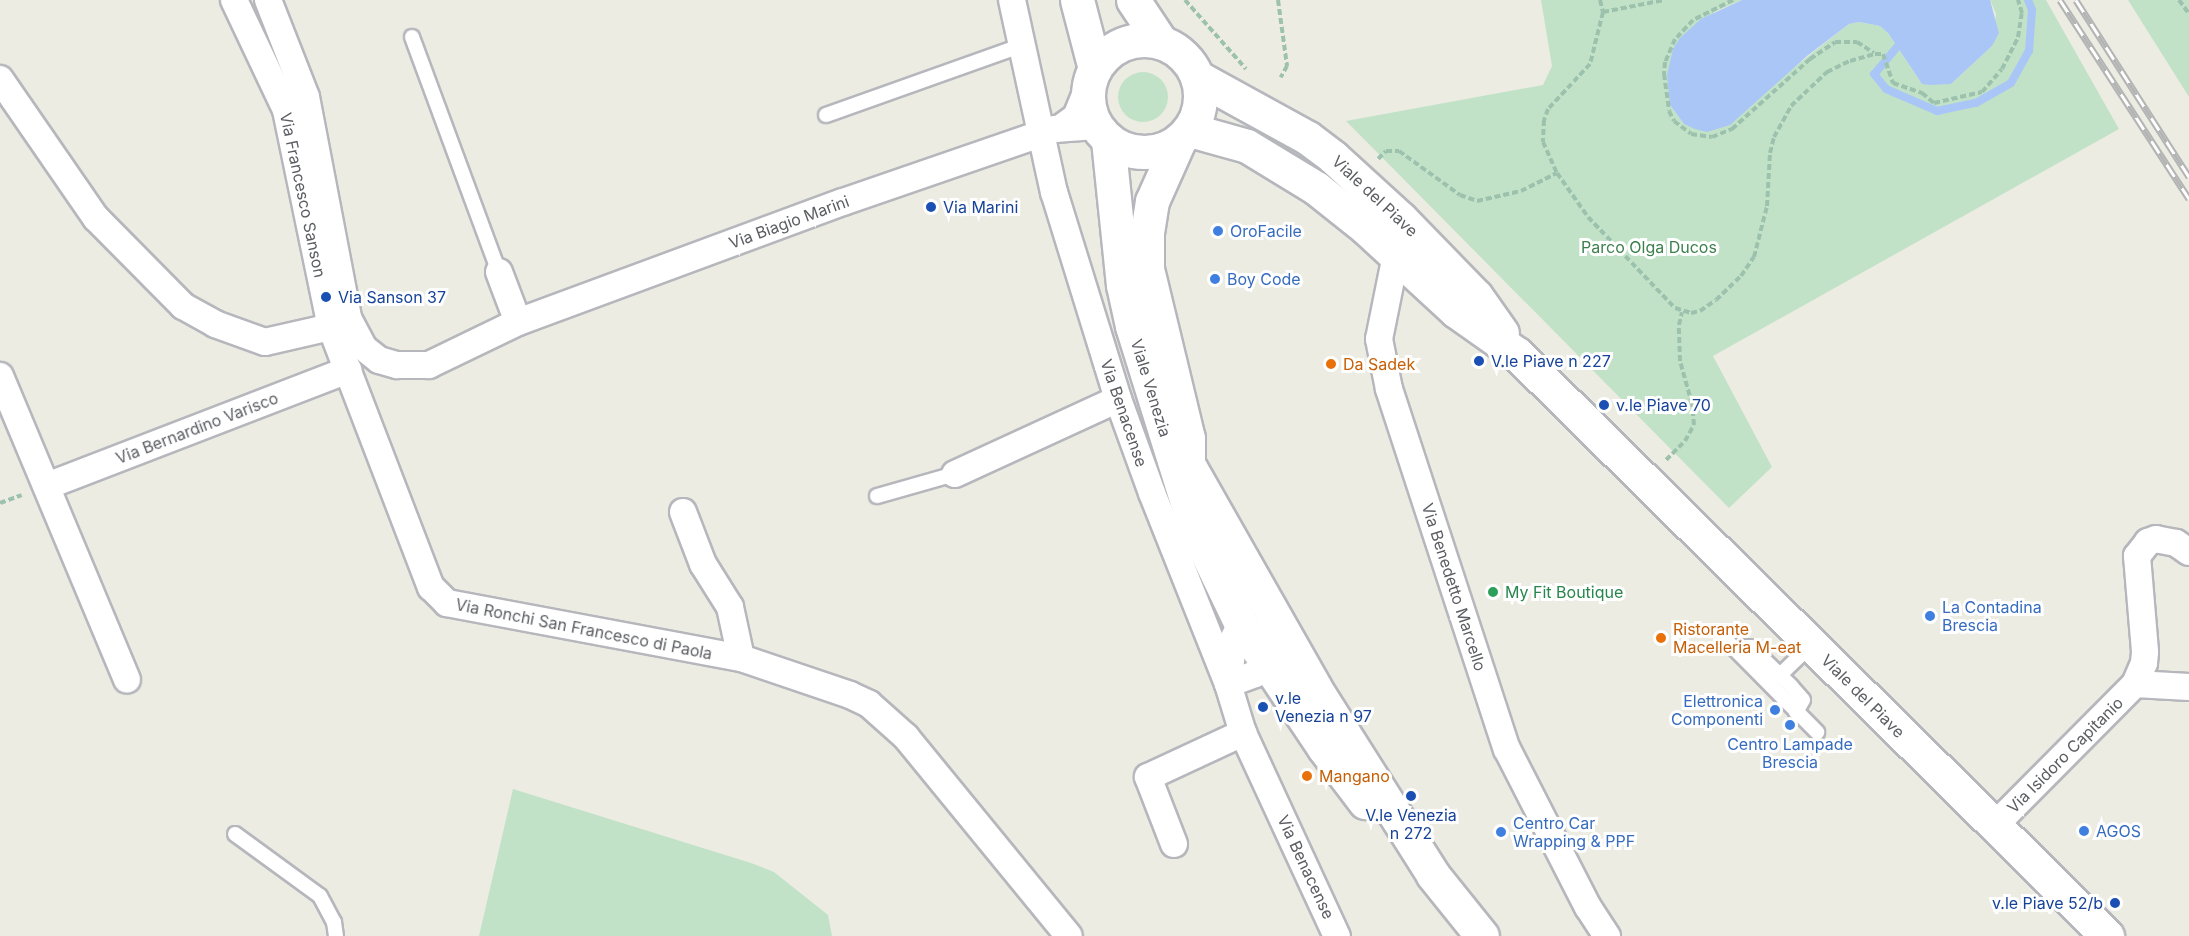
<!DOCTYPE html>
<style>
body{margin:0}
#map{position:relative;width:2189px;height:936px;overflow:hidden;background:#ecece3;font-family:Inter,sans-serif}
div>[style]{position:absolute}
.green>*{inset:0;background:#c2e2c8}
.round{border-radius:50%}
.water>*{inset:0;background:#a9c6f6}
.stream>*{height:8px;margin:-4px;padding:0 4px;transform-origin:4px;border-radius:4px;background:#a9c6f6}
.path>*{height:4px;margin-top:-2px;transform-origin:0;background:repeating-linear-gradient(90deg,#9cc2ae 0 6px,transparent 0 9px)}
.roads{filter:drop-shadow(2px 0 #b6b7bc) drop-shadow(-2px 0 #b6b7bc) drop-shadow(0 2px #b6b7bc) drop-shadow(0 -2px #b6b7bc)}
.lane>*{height:14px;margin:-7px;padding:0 7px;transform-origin:7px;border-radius:7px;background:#fff}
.street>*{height:26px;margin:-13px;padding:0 13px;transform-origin:13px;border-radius:13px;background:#fff}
.secondary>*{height:33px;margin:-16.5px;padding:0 16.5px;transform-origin:16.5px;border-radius:16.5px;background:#fff}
.secondary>.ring{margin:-16.5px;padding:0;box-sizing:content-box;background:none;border:33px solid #fff;border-radius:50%}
.rail>*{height:7px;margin-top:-3.5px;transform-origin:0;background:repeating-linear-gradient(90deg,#fff 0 14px,#b3b4b4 0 28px);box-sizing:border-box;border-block:2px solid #b3b4b4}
.dots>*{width:16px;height:16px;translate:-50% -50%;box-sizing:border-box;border:3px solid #fff;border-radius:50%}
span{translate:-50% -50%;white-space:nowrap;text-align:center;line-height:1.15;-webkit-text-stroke:6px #fff;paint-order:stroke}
.street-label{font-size:16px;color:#5b5d62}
.transit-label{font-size:16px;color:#164399}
.left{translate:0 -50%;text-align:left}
.right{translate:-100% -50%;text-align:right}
.shop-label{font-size:16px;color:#366cbe}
.park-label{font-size:16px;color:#3d804d}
.food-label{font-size:16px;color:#c56008}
.leisure-label{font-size:16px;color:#27864d}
</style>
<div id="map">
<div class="green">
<i style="clip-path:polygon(1541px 0,1742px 0,1714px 12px,1670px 105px,1684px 124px,1783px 76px,1849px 24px,1859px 22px,1880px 26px,1888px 33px,1922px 84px,1951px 84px,1992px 46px,1996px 14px,1990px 0,2046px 0,2119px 129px,1713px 356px,1772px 467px,1729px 508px,1346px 121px,1543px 85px,1552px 66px)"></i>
<i style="clip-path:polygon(2128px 0,2189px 0,2189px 97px)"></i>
<i class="round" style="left:1118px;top:72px;width:50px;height:50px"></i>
<i style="clip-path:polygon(513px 789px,751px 863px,774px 872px,828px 915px,832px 936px,479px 936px)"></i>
</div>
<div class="water">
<i style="clip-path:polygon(1742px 0,1990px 0,1999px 33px,1992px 46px,1951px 84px,1931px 85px,1922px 84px,1888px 33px,1880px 26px,1859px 22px,1849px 24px,1807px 56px,1730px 125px,1707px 132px,1695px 129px,1684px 124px,1670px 105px,1667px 75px,1673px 49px,1680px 38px,1701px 19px)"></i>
</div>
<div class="stream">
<i style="left:1897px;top:47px;width:35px;rotate:130deg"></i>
<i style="left:1874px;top:74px;width:19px;rotate:51deg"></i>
<i style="left:1886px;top:89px;width:56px;rotate:23.3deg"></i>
<i style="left:1937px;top:111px;width:40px;rotate:-12deg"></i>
<i style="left:1976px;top:103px;width:40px;rotate:-29.7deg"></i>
<i style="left:2011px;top:83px;width:37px;rotate:-61deg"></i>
<i style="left:2029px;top:51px;width:41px;rotate:-85.8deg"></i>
<i style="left:2032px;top:10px;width:11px;rotate:-112deg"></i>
</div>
<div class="path">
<i style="left:1185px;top:0;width:92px;rotate:48.5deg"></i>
<i style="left:1278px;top:0;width:67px;rotate:82.2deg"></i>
<i style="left:1287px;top:66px;width:13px;rotate:119deg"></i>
<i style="left:1600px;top:0;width:12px;rotate:76deg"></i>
<i style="left:1603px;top:12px;width:54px;rotate:104deg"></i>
<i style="left:1590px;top:64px;width:62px;rotate:133deg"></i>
<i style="left:1548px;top:109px;width:12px;rotate:110deg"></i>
<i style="left:1544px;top:120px;width:22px;rotate:93deg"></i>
<i style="left:1543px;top:142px;width:34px;rotate:66deg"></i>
<i style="left:1557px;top:173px;width:54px;rotate:54.8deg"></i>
<i style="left:1588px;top:217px;width:126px;rotate:46.3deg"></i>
<i style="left:1675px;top:308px;width:17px;rotate:17deg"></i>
<i style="left:1691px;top:313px;width:9px;rotate:-13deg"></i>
<i style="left:1700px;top:311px;width:19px;rotate:-35deg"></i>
<i style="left:1716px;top:300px;width:35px;rotate:-44deg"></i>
<i style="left:1741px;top:276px;width:23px;rotate:-56deg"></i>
<i style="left:1754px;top:257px;width:53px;rotate:-75.7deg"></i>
<i style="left:1767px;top:206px;width:53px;rotate:-86.8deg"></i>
<i style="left:1770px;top:153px;width:16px;rotate:-76deg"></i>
<i style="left:1774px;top:137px;width:35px;rotate:-61deg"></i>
<i style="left:1791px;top:106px;width:50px;rotate:-43.4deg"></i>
<i style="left:1827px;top:72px;width:25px;rotate:-26deg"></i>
<i style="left:1850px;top:61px;width:26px;rotate:-16deg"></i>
<i style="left:1875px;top:54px;width:8px"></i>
<i style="left:1883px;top:54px;width:31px;rotate:71deg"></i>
<i style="left:1893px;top:83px;width:31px;rotate:19deg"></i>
<i style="left:1922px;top:93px;width:16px;rotate:40deg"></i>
<i style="left:1934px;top:103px;width:49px;rotate:-12.9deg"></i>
<i style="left:1982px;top:92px;width:30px;rotate:-49deg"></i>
<i style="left:2002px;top:69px;width:36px;rotate:-63deg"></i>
<i style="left:2018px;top:37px;width:24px;rotate:-81deg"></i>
<i style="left:2022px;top:13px;width:14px;rotate:-107deg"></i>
<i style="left:1733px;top:0;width:45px;rotate:153.4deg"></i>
<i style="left:1693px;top:20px;width:26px;rotate:133deg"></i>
<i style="left:1675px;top:39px;width:25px;rotate:113deg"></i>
<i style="left:1665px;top:62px;width:12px;rotate:95deg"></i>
<i style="left:1664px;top:74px;width:37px;rotate:82deg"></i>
<i style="left:1669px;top:111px;width:11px;rotate:63deg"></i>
<i style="left:1674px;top:121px;width:21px;rotate:37deg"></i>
<i style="left:1691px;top:134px;width:21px;rotate:8deg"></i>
<i style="left:1712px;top:137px;width:22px;rotate:-22deg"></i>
<i style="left:1732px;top:129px;width:105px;rotate:-41.9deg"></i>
<i style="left:1810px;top:59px;width:30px;rotate:-34deg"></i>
<i style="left:1835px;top:42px;width:22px"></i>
<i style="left:1857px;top:42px;width:20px;rotate:33deg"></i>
<i style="left:2179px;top:0;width:17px;rotate:54deg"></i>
<i style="left:1603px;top:12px;width:62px;rotate:-11.1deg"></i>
<i style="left:1378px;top:159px;width:11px;rotate:-45deg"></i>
<i style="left:1386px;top:151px;width:13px"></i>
<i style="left:1399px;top:151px;width:75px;rotate:35.8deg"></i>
<i style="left:1460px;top:195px;width:18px;rotate:19deg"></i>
<i style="left:1477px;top:201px;width:45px;rotate:-12.8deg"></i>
<i style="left:1521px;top:191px;width:40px;rotate:-26.6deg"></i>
<i style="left:1666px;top:460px;width:27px;rotate:-45deg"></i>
<i style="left:1685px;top:441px;width:18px;rotate:-61deg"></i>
<i style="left:1694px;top:425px;width:21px;rotate:-95deg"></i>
<i style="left:1692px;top:404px;width:45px;rotate:-105.6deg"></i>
<i style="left:1680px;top:361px;width:36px;rotate:-92deg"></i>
<i style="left:1679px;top:325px;width:13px;rotate:-77deg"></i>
<i style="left:0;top:503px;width:23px;rotate:-20deg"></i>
</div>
<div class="roads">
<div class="lane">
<i style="left:412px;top:37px;width:251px;rotate:69.7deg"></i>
<i style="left:826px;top:115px;width:206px;rotate:-19.6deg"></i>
<i style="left:877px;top:496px;width:81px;rotate:-15.8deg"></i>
<i style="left:1723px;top:637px;width:134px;rotate:45.3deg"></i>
<i style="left:1739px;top:653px;width:9px;rotate:-41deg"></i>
<i style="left:1746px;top:647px;width:5px"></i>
<i style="left:1751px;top:647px;width:56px;rotate:44.3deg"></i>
<i style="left:1791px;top:686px;width:18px;rotate:49deg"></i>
<i style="left:1803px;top:700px;width:14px;rotate:120deg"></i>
<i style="left:1780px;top:675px;width:45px;rotate:-44.1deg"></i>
<i style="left:235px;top:834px;width:105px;rotate:36.1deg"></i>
<i style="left:320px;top:896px;width:30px;rotate:62deg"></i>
<i style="left:334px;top:922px;width:14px;rotate:82deg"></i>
</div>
<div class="street">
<i style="left:234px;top:0;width:122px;rotate:64.7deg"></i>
<i style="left:286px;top:110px;width:222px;rotate:78.3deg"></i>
<i style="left:268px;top:0;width:104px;rotate:68.6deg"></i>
<i style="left:306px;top:97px;width:225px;rotate:79.2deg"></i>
<i style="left:348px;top:318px;width:34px;rotate:62deg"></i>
<i style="left:364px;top:348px;width:19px;rotate:39deg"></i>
<i style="left:379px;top:360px;width:19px;rotate:16deg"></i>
<i style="left:397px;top:365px;width:32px"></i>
<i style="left:429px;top:365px;width:99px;rotate:-25.8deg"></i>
<i style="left:518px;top:322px;width:346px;rotate:-20.3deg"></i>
<i style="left:843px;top:202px;width:224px;rotate:-19deg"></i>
<i style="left:1055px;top:129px;width:41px;rotate:-4.2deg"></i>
<i style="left:1012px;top:0;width:197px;rotate:77.7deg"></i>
<i style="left:1054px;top:192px;width:217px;rotate:72.8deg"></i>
<i style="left:1118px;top:399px;width:100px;rotate:70.1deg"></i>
<i style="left:1152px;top:493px;width:206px;rotate:68.3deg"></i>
<i style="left:1228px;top:684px;width:51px;rotate:73deg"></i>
<i style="left:1243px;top:733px;width:224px;rotate:65.2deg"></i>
<i style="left:0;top:79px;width:169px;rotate:55.4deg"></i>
<i style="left:96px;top:218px;width:124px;rotate:45.3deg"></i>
<i style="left:183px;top:306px;width:37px;rotate:29deg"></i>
<i style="left:215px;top:324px;width:53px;rotate:19.8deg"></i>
<i style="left:265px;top:342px;width:68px;rotate:-12.8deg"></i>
<i style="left:331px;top:327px;width:279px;rotate:69deg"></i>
<i style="left:431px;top:587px;width:23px;rotate:45deg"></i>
<i style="left:447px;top:603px;width:299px;rotate:10.6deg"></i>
<i style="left:741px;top:658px;width:115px;rotate:18.7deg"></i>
<i style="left:850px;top:695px;width:21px;rotate:25deg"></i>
<i style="left:869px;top:704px;width:50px;rotate:41.7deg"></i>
<i style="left:906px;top:737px;width:257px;rotate:50.7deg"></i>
<i style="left:1062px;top:127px;width:17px;rotate:-36deg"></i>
<i style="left:1076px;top:117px;width:32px;rotate:-68deg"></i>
<i style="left:1399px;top:240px;width:101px;rotate:101.4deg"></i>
<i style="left:1379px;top:339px;width:51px;rotate:78.7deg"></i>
<i style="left:1389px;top:389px;width:379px;rotate:71.9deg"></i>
<i style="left:1507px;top:749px;width:178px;rotate:62.9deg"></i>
<i style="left:1588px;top:907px;width:35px;rotate:57deg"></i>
<i style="left:499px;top:272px;width:53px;rotate:69.2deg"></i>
<i style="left:0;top:376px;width:329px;rotate:67.3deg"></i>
<i style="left:955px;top:474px;width:179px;rotate:-24.7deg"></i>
<i style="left:47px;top:486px;width:323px;rotate:-21.1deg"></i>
<i style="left:683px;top:512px;width:56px;rotate:69deg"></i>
<i style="left:703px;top:564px;width:51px;rotate:57.9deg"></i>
<i style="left:730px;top:607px;width:52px;rotate:77.8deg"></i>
<i style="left:2189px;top:552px;width:16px;rotate:-145deg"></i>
<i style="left:2176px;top:543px;width:20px;rotate:-169deg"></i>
<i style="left:2156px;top:539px;width:9px;rotate:159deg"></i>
<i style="left:2148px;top:542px;width:18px;rotate:128deg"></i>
<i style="left:2137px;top:556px;width:96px;rotate:85.2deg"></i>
<i style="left:2145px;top:652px;width:11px;rotate:95deg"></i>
<i style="left:2144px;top:663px;width:23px;rotate:113deg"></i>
<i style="left:2135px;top:684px;width:54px;rotate:3.2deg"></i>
<i style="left:1238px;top:611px;width:13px;rotate:77deg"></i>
<i style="left:1241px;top:624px;width:16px;rotate:117deg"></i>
<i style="left:1234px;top:638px;width:46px;rotate:97.4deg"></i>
<i style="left:1228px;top:684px;width:29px;rotate:-20deg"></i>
<i style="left:1255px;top:674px;width:15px;rotate:-37deg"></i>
<i style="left:1994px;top:826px;width:200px;rotate:-45.2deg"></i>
<i style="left:1174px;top:844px;width:72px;rotate:-111.2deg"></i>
<i style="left:1148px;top:777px;width:105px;rotate:-24.9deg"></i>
</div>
<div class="secondary">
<i style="left:1077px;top:0;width:71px;rotate:75.4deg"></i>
<i style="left:1133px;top:0;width:50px;rotate:56.3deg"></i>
<i class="ring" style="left:1088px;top:40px;width:79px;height:79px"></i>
<i style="left:1199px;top:78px;width:124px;rotate:28.8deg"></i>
<i style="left:1308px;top:138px;width:31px;rotate:37deg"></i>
<i style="left:1333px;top:157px;width:92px;rotate:42.4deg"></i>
<i style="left:1401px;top:219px;width:107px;rotate:45.8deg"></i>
<i style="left:1476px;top:296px;width:45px;rotate:54.9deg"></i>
<i style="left:1190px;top:130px;width:59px;rotate:15.7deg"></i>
<i style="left:1247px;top:146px;width:81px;rotate:31.3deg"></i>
<i style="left:1316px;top:188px;width:63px;rotate:38.5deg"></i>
<i style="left:1365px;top:227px;width:124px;rotate:42.7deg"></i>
<i style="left:1456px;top:311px;width:75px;rotate:35.2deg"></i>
<i style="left:1517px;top:354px;width:829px;rotate:44.61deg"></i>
<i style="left:1108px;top:140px;width:146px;rotate:84.1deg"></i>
<i style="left:1123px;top:285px;width:42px;rotate:77.6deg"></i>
<i style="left:1132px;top:326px;width:212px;rotate:72.7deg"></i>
<i style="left:1195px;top:528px;width:106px;rotate:64.4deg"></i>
<i style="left:1241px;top:624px;width:149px;rotate:56.2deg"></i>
<i style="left:1324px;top:748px;width:68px;rotate:52.8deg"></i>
<i style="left:1178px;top:143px;width:64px;rotate:114.1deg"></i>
<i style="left:1152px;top:201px;width:32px;rotate:99deg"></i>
<i style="left:1147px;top:233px;width:36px;rotate:90deg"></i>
<i style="left:1147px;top:269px;width:174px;rotate:76.4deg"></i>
<i style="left:1188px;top:438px;width:26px;rotate:90deg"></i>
<i style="left:1188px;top:464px;width:257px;rotate:60.4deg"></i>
<i style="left:1315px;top:688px;width:221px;rotate:57.7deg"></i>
<i style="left:1433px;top:875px;width:78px;rotate:51.2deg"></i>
</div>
</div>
<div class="rail">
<i style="left:2060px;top:0;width:237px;rotate:57deg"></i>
<i style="left:2076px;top:0;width:210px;rotate:57.4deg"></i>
</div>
<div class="dots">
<i style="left:931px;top:207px;background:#1a4fb4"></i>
<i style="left:1218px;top:231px;background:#3f7fe0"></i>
<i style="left:1215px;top:279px;background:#3f7fe0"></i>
<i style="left:326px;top:297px;background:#1a4fb4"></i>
<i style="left:1479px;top:361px;background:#1a4fb4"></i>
<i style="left:1331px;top:364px;background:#e8710a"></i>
<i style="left:1604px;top:405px;background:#1a4fb4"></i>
<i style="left:1493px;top:592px;background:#2e9e5b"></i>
<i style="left:1930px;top:616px;background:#3f7fe0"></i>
<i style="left:1661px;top:638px;background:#e8710a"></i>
<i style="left:1263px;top:707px;background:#1a4fb4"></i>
<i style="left:1775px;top:710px;background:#3f7fe0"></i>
<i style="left:1790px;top:725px;background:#3f7fe0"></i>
<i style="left:1307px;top:776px;background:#e8710a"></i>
<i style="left:1411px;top:796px;background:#1a4fb4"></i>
<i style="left:2084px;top:831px;background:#3f7fe0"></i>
<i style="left:1501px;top:832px;background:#3f7fe0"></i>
<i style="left:2115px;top:903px;background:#1a4fb4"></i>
</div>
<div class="street-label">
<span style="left:303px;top:195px;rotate:78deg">Via Francesco Sanson</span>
<span style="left:1375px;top:196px;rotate:43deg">Viale del Piave</span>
<span style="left:789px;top:222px;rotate:-20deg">Via Biagio Marini</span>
<span style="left:1151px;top:388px;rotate:73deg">Viale Venezia</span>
<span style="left:1124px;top:413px;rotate:71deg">Via Benacense</span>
<span style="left:197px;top:428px;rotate:-21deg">Via Bernardino Varisco</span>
<span style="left:1454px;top:587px;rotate:72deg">Via Benedetto Marcello</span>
<span style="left:584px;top:629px;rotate:11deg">Via Ronchi San Francesco di Paola</span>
<span style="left:1863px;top:696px;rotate:45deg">Viale del Piave</span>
<span style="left:2065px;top:755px;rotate:-45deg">Via Isidoro Capitanio</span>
<span style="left:1306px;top:867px;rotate:65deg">Via Benacense</span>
</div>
<div class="transit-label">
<span class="left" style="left:943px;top:207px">Via Marini</span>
<span class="left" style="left:338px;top:297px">Via Sanson 37</span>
<span class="left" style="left:1491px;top:361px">V.le Piave n 227</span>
<span class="left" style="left:1616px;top:405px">v.le Piave 70</span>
<span class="left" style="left:1275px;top:707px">v.le<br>Venezia n 97</span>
<span style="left:1411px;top:824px">V.le Venezia<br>n 272</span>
<span class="right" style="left:2103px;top:903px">v.le Piave 52/b</span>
</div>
<div class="shop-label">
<span class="left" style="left:1230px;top:231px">OroFacile</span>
<span class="left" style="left:1227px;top:279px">Boy Code</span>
<span class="left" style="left:1942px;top:616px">La Contadina<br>Brescia</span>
<span class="right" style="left:1763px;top:710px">Elettronica<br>Componenti</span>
<span style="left:1790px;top:753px">Centro Lampade<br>Brescia</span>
<span class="left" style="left:1513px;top:832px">Centro Car<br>Wrapping &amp; PPF</span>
<span class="left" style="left:2096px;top:831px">AGOS</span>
</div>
<div class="park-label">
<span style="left:1649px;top:247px">Parco Olga Ducos</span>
</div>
<div class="food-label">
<span class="left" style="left:1343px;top:364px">Da Sadek</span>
<span class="left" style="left:1673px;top:638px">Ristorante<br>Macelleria M-eat</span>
<span class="left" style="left:1319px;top:776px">Mangano</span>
</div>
<div class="leisure-label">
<span class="left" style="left:1505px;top:592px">My Fit Boutique</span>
</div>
</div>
